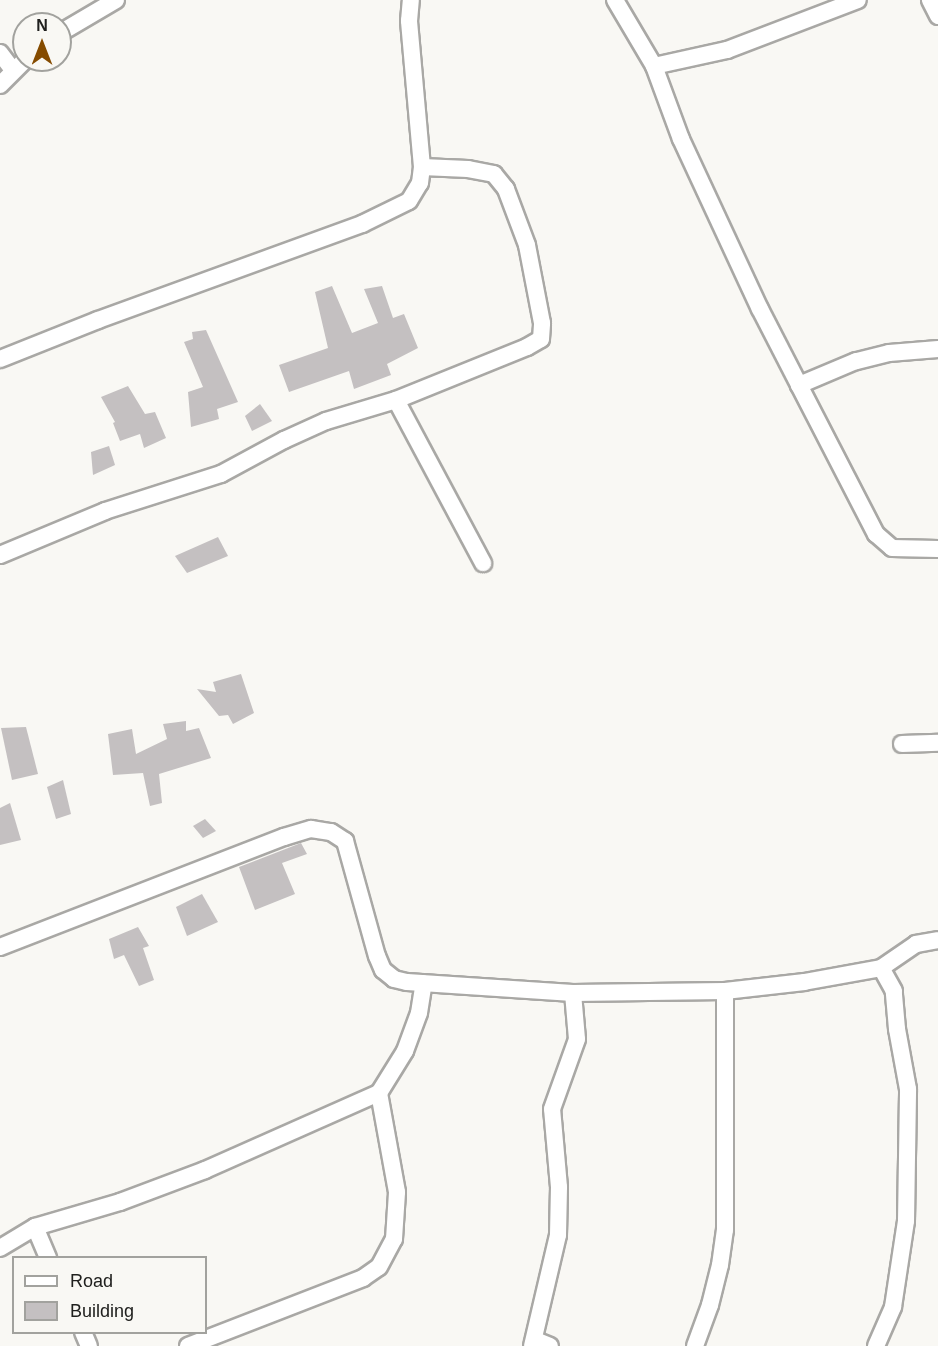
<!DOCTYPE html>
<style>
body{margin:0}
#map{position:relative;width:938px;height:1346px;overflow:hidden;background:#f9f8f4;font-family:Arial,sans-serif}
div>[style]{position:absolute}
.building>*{inset:0;background:#c4c0c1}
.roads{filter:drop-shadow(2px 0 #a9a8a5) drop-shadow(-2px 0 #a9a8a5) drop-shadow(0 2px #a9a8a5) drop-shadow(0 -2px #a9a8a5)}
.minor>*{height:16px;margin:-8px;padding:0 8px;transform-origin:8px;border-radius:8px;background:#fff}
span{translate:-50% -50%;white-space:nowrap;text-align:center;line-height:1.15;-webkit-text-stroke:4.5px #f9f8f4;paint-order:stroke}
.legend{position:absolute;left:12px;top:1256px;width:195px;height:78px;box-sizing:border-box;background:#f9f8f4;border:2px solid #a2a29e;margin:0;padding:8px 10px;list-style:none;font-size:18px;color:#20201e}
.legend li{display:flex;align-items:center;gap:12px;height:30px}
.legend b{width:30px;border:2px solid #a2a29e}
.north{position:absolute;left:12px;top:12px;width:60px;height:60px;box-sizing:border-box;background:#f9f8f4;border:2px solid #a2a29e;border-radius:50%;rotate:0deg;font-size:16px;font-weight:700;line-height:24px;text-align:center;color:#20201e}
.north::after{content:'';display:block;margin:auto;width:21px;height:27px;background:#854b00;clip-path:polygon(50% 0,100% 100%,50% 72%,0 100%)}
</style>
<div id="map">
<div class="building">
<i style="clip-path:polygon(332px 286px,352px 333px,378px 323px,364px 289px,382px 286px,393px 318px,404px 314px,418px 348px,387px 364px,391px 375px,354px 389px,349px 371px,289px 392px,279px 365px,328px 348px,315px 292px)"></i>
<i style="clip-path:polygon(206px 330px,238px 402px,217px 409px,219px 419px,191px 427px,188px 392px,203px 387px,184px 342px,193px 339px,192px 332px)"></i>
<i style="clip-path:polygon(128px 386px,145px 414px,155px 412px,166px 438px,144px 448px,140px 434px,120px 441px,113px 423px,115px 422px,101px 397px)"></i>
<i style="clip-path:polygon(260px 404px,272px 421px,252px 431px,245px 416px)"></i>
<i style="clip-path:polygon(109px 446px,115px 465px,93px 475px,91px 452px)"></i>
<i style="clip-path:polygon(218px 537px,228px 556px,187px 573px,175px 556px)"></i>
<i style="clip-path:polygon(241px 674px,254px 713px,233px 724px,228px 715px,219px 716px,197px 689px,216px 692px,213px 682px)"></i>
<i style="clip-path:polygon(186px 721px,186px 731px,199px 728px,211px 758px,159px 774px,162px 803px,150px 806px,143px 773px,113px 775px,108px 734px,132px 729px,136px 754px,167px 739px,163px 724px)"></i>
<i style="clip-path:polygon(26px 727px,38px 774px,12px 780px,1px 728px)"></i>
<i style="clip-path:polygon(63px 780px,71px 814px,56px 819px,47px 787px)"></i>
<i style="clip-path:polygon(10px 803px,21px 840px,0 845px,0 808px)"></i>
<i style="clip-path:polygon(205px 819px,216px 831px,203px 838px,193px 826px)"></i>
<i style="clip-path:polygon(301px 843px,307px 854px,282px 863px,295px 894px,255px 910px,239px 867px)"></i>
<i style="clip-path:polygon(202px 894px,218px 922px,187px 936px,176px 907px)"></i>
<i style="clip-path:polygon(138px 927px,149px 946px,143px 948px,154px 980px,139px 986px,124px 955px,114px 959px,109px 939px)"></i>
</div>
<div class="roads">
<div class="minor">
<i style="left:615px;top:0;width:77px;rotate:59.4deg"></i>
<i style="left:654px;top:66px;width:78px;rotate:69.7deg"></i>
<i style="left:681px;top:139px;width:187px;rotate:65.1deg"></i>
<i style="left:760px;top:309px;width:85px;rotate:62.8deg"></i>
<i style="left:930px;top:0;width:18px;rotate:63deg"></i>
<i style="left:60px;top:33px;width:65px;rotate:-30.5deg"></i>
<i style="left:0;top:53px;width:21px;rotate:53deg"></i>
<i style="left:654px;top:66px;width:75px;rotate:-12.4deg"></i>
<i style="left:727px;top:50px;width:140px;rotate:-20.9deg"></i>
<i style="left:0;top:85px;width:35px;rotate:-45deg"></i>
<i style="left:938px;top:349px;width:49px;rotate:175.3deg"></i>
<i style="left:889px;top:353px;width:34px;rotate:166deg"></i>
<i style="left:856px;top:361px;width:62px;rotate:157.2deg"></i>
<i style="left:799px;top:385px;width:168px;rotate:62.7deg"></i>
<i style="left:876px;top:534px;width:21px;rotate:41deg"></i>
<i style="left:892px;top:548px;width:46px;rotate:1.2deg"></i>
<i style="left:0;top:359px;width:105px;rotate:-21.7deg"></i>
<i style="left:98px;top:320px;width:281px;rotate:-20deg"></i>
<i style="left:362px;top:224px;width:52px;rotate:-26.1deg"></i>
<i style="left:409px;top:201px;width:21px;rotate:-59deg"></i>
<i style="left:420px;top:183px;width:16px;rotate:-83deg"></i>
<i style="left:422px;top:167px;width:147px;rotate:-95.1deg"></i>
<i style="left:409px;top:21px;width:21px;rotate:-85deg"></i>
<i style="left:396px;top:400px;width:185px;rotate:61.9deg"></i>
<i style="left:0;top:555px;width:114px;rotate:-22.7deg"></i>
<i style="left:105px;top:511px;width:122px;rotate:-17.7deg"></i>
<i style="left:221px;top:474px;width:72px;rotate:-28.4deg"></i>
<i style="left:284px;top:440px;width:46px;rotate:-24.3deg"></i>
<i style="left:326px;top:421px;width:73px;rotate:-16.7deg"></i>
<i style="left:396px;top:400px;width:141px;rotate:-22deg"></i>
<i style="left:527px;top:347px;width:16px;rotate:-30deg"></i>
<i style="left:541px;top:339px;width:16px;rotate:-86deg"></i>
<i style="left:542px;top:323px;width:79px;rotate:-100.9deg"></i>
<i style="left:527px;top:245px;width:60px;rotate:-110.6deg"></i>
<i style="left:506px;top:189px;width:19px;rotate:-129deg"></i>
<i style="left:494px;top:174px;width:26px;rotate:-169deg"></i>
<i style="left:468px;top:169px;width:46px;rotate:-177.5deg"></i>
<i style="left:902px;top:744px;width:36px;rotate:-2deg"></i>
<i style="left:0;top:947px;width:305px;rotate:-21.2deg"></i>
<i style="left:284px;top:837px;width:28px;rotate:-17deg"></i>
<i style="left:311px;top:829px;width:20px;rotate:9deg"></i>
<i style="left:331px;top:832px;width:17px;rotate:33deg"></i>
<i style="left:345px;top:841px;width:119px;rotate:74.5deg"></i>
<i style="left:377px;top:956px;width:15px;rotate:67deg"></i>
<i style="left:383px;top:970px;width:14px;rotate:39deg"></i>
<i style="left:394px;top:979px;width:13px;rotate:13deg"></i>
<i style="left:407px;top:982px;width:166px;rotate:3.8deg"></i>
<i style="left:573px;top:993px;width:152px;rotate:-0.8deg"></i>
<i style="left:725px;top:991px;width:80px;rotate:-6.5deg"></i>
<i style="left:804px;top:982px;width:78px;rotate:-10.3deg"></i>
<i style="left:881px;top:968px;width:42px;rotate:-34.4deg"></i>
<i style="left:916px;top:944px;width:22px;rotate:-10deg"></i>
<i style="left:35px;top:1227px;width:34px;rotate:67deg"></i>
<i style="left:0;top:1248px;width:41px;rotate:-31deg"></i>
<i style="left:35px;top:1227px;width:89px;rotate:-16.4deg"></i>
<i style="left:120px;top:1202px;width:91px;rotate:-20.6deg"></i>
<i style="left:205px;top:1170px;width:190px;rotate:-23.9deg"></i>
<i style="left:83px;top:1332px;width:15px;rotate:67deg"></i>
<i style="left:535px;top:1340px;width:16px;rotate:22deg"></i>
<i style="left:188px;top:1346px;width:188px;rotate:-21.2deg"></i>
<i style="left:363px;top:1278px;width:19px;rotate:-35deg"></i>
<i style="left:379px;top:1267px;width:32px;rotate:-62deg"></i>
<i style="left:394px;top:1239px;width:47px;rotate:-86.3deg"></i>
<i style="left:397px;top:1192px;width:101px;rotate:-100.3deg"></i>
<i style="left:379px;top:1093px;width:49px;rotate:-58.2deg"></i>
<i style="left:405px;top:1051px;width:40px;rotate:-69.8deg"></i>
<i style="left:419px;top:1013px;width:30px;rotate:-81deg"></i>
<i style="left:532px;top:1346px;width:114px;rotate:-76.8deg"></i>
<i style="left:558px;top:1235px;width:48px;rotate:-88.8deg"></i>
<i style="left:559px;top:1187px;width:78px;rotate:-95.1deg"></i>
<i style="left:552px;top:1109px;width:74px;rotate:-70.3deg"></i>
<i style="left:577px;top:1039px;width:46px;rotate:-95deg"></i>
<i style="left:695px;top:1346px;width:44px;rotate:-69.9deg"></i>
<i style="left:710px;top:1305px;width:41px;rotate:-76deg"></i>
<i style="left:720px;top:1265px;width:35px;rotate:-82deg"></i>
<i style="left:725px;top:1230px;width:239px;rotate:-90deg"></i>
<i style="left:876px;top:1346px;width:43px;rotate:-66.4deg"></i>
<i style="left:893px;top:1307px;width:87px;rotate:-81.4deg"></i>
<i style="left:906px;top:1221px;width:132px;rotate:-89.1deg"></i>
<i style="left:908px;top:1089px;width:61px;rotate:-100.4deg"></i>
<i style="left:897px;top:1029px;width:38px;rotate:-95deg"></i>
<i style="left:894px;top:991px;width:26px;rotate:-119deg"></i>
</div>
</div>
<ul class="legend">
<li><b style="height:8px;background:#fff"></b>Road</li>
<li><b style="height:16px;background:#c4c0c1"></b>Building</li>
</ul>
<div class="north">N</div>
</div>
